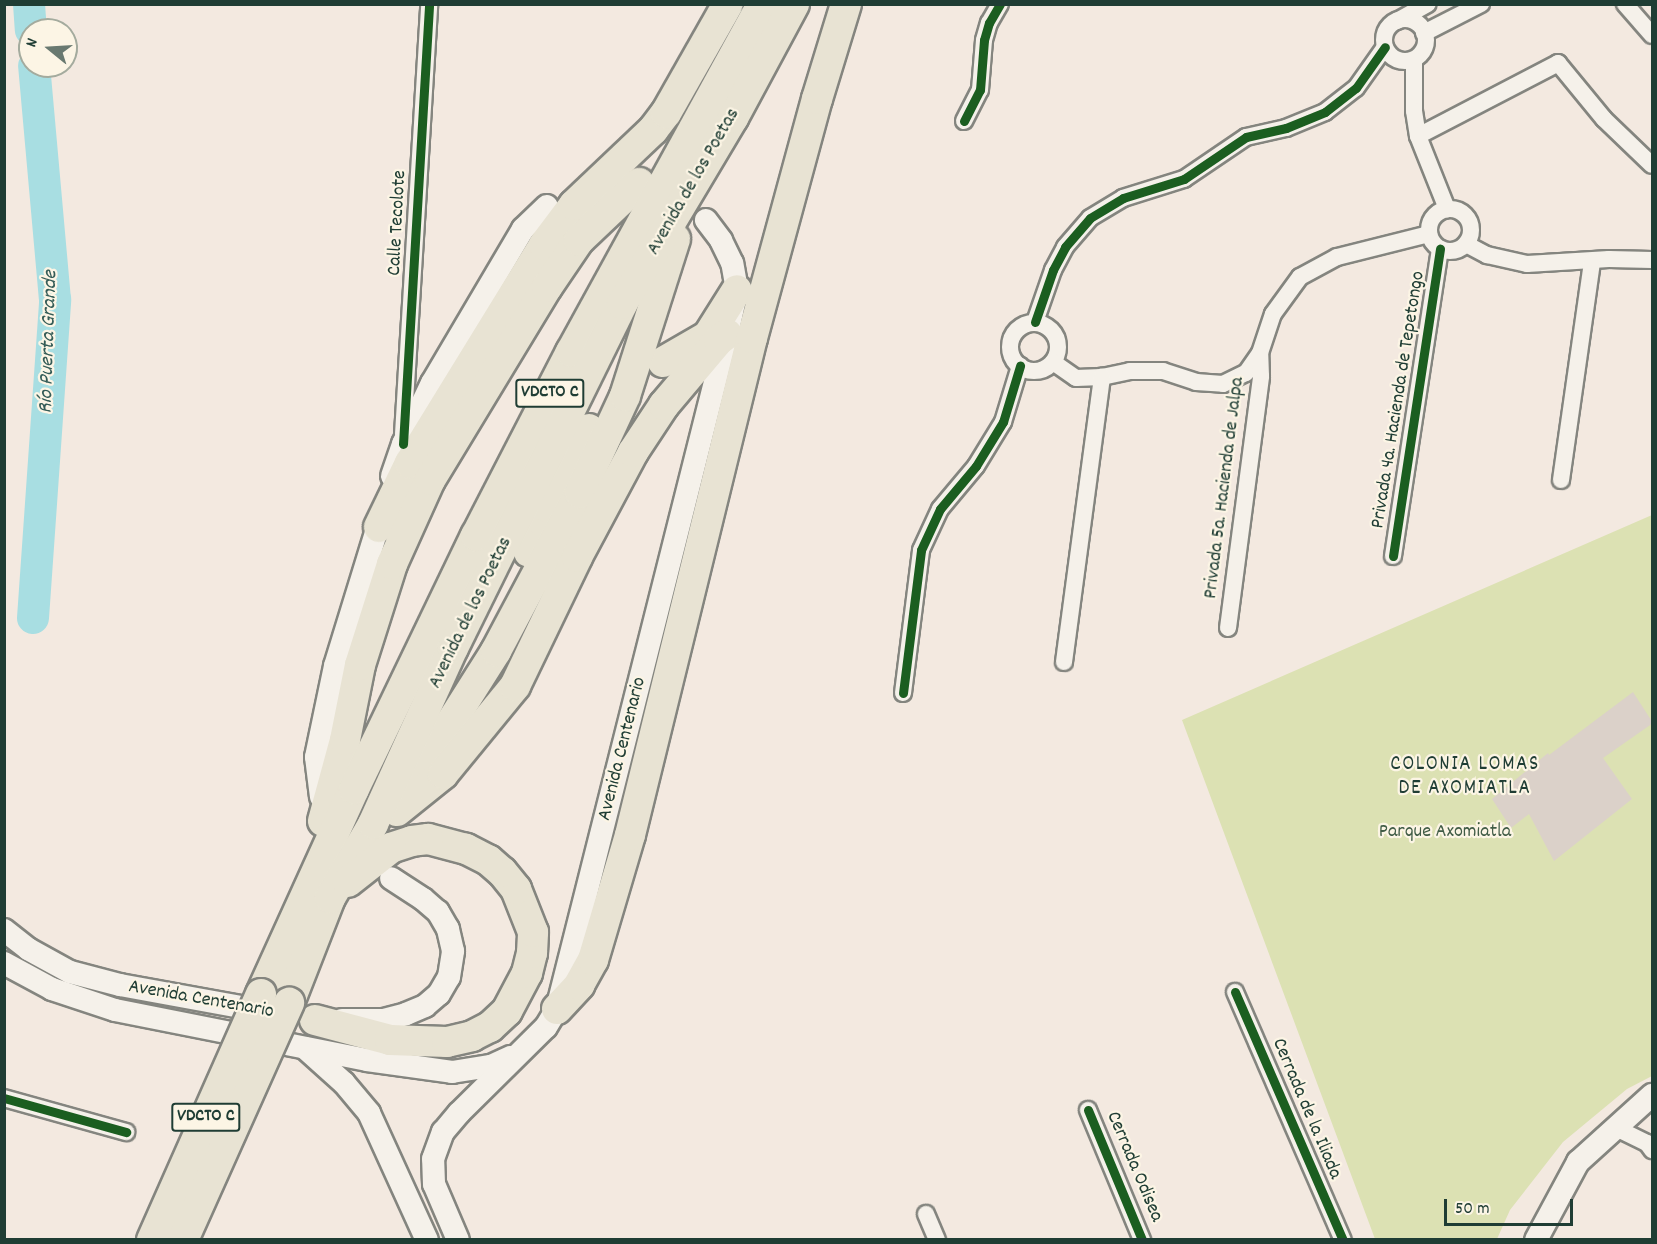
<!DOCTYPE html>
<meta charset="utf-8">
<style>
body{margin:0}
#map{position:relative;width:1657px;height:1244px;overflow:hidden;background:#f3e9e0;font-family:Dekko,sans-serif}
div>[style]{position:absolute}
.green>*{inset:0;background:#dce1b3}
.river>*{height:32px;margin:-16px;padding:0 16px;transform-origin:16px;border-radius:16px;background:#a8dee2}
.building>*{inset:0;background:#dbd1c9}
.roads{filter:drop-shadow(2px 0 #84857f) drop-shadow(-2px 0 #84857f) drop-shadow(0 2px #84857f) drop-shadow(0 -2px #84857f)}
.minor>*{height:16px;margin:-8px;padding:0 8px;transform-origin:8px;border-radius:8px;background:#f5f1ea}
.minor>.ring{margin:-8px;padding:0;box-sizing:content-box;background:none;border:16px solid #f5f1ea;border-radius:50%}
.secondary>*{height:22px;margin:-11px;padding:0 11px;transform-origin:11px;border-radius:11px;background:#f5f1ea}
.motorway>*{height:30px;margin:-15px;padding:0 15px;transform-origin:15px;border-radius:15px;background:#e8e3d3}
.bridges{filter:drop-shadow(2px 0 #84857f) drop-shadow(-2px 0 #84857f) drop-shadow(0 2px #84857f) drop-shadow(0 -2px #84857f)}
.motorway-bridge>*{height:30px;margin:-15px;padding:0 15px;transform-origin:15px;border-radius:15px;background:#e8e3d3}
.cycleway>*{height:9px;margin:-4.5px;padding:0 4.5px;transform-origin:4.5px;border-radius:4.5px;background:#1b5e20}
span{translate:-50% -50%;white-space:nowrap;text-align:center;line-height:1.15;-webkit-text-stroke:4.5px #fcf5e5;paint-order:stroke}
.shield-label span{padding:2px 4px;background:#fcf5e5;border:2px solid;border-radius:4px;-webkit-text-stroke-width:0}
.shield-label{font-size:18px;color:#1f3d34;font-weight:700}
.street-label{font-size:20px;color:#1f3d34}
.park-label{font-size:20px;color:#415c46}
.water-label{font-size:21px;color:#345c57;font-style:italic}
.neighbourhood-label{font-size:21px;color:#1f3d34;letter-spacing:1.5px}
.frame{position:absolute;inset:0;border:6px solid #1f3d34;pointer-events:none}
.north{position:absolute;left:18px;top:18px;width:60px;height:60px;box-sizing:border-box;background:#fcf5e5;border:2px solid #a4ab9e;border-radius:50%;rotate:288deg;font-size:16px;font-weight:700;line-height:24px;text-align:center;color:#1f3d34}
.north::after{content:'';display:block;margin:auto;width:21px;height:27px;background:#697970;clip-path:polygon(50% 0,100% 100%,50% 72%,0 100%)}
.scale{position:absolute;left:1444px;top:1199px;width:129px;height:27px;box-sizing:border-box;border:3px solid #1f3d34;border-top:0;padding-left:8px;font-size:18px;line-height:21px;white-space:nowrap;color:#1f3d34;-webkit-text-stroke:4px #fcf5e5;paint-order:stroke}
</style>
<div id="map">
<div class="green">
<i style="clip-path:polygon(1652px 515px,1652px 1076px,1627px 1089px,1563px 1142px,1510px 1210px,1497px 1239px,1375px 1239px,1182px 720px)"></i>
</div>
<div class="river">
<i style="left:29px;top:4px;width:26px;rotate:86deg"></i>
<i style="left:33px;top:618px;width:319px;rotate:-86deg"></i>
<i style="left:55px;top:300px;width:235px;rotate:-95.1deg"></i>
</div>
<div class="building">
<i style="clip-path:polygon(1633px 692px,1653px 723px,1603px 758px,1632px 799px,1554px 861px,1529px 814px,1511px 828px,1492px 799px,1548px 753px,1549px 755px)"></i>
</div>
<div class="roads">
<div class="minor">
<i style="left:1625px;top:4px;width:41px;rotate:48.9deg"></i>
<i class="ring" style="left:1384px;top:19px;width:26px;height:26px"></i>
<i style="left:1397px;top:21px;width:35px;rotate:-29deg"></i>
<i style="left:1424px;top:33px;width:64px;rotate:-27deg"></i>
<i style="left:1414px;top:60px;width:51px;rotate:90deg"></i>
<i style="left:1414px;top:111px;width:25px;rotate:81deg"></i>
<i style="left:1418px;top:136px;width:79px;rotate:68.3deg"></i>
<i style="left:964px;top:121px;width:35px;rotate:-63deg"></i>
<i style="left:980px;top:90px;width:50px;rotate:-85.4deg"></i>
<i style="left:984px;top:40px;width:18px;rotate:-74deg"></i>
<i style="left:989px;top:23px;width:22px;rotate:-60deg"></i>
<i style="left:1418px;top:136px;width:158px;rotate:-27.5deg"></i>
<i style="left:1558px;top:63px;width:72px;rotate:50.6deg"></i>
<i style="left:1604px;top:119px;width:66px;rotate:43.8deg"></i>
<i class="ring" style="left:1429px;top:209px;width:26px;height:26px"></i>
<i style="left:1466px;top:244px;width:24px;rotate:28deg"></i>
<i style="left:1487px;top:255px;width:41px;rotate:12.7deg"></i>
<i style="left:1527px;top:264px;width:82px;rotate:-3.5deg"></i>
<i style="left:1609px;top:259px;width:43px;rotate:1.3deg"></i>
<i style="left:1035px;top:322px;width:55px;rotate:-70.9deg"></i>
<i style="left:1053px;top:270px;width:26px;rotate:-62deg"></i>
<i style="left:1065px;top:247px;width:38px;rotate:-49deg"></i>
<i style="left:1090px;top:218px;width:39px;rotate:-31deg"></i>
<i style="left:1123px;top:198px;width:64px;rotate:-17.3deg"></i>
<i style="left:1184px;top:179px;width:75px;rotate:-34.1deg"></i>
<i style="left:1246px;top:137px;width:41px;rotate:-12.7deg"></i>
<i style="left:1286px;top:128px;width:42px;rotate:-22.3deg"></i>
<i style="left:1325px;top:112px;width:39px;rotate:-38deg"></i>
<i style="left:1356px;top:88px;width:50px;rotate:-54.7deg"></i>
<i class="ring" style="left:1010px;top:323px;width:32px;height:32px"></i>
<i style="left:1053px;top:362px;width:28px;rotate:35deg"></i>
<i style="left:1076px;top:378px;width:26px;rotate:-2deg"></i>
<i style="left:1102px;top:377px;width:29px;rotate:-12deg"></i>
<i style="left:1130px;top:371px;width:33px"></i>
<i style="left:1163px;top:371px;width:35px;rotate:18deg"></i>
<i style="left:1196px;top:382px;width:27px;rotate:4deg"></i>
<i style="left:1223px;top:384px;width:25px;rotate:-26deg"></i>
<i style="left:1246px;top:373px;width:24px;rotate:-55deg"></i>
<i style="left:1260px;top:353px;width:41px;rotate:-71.6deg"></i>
<i style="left:1273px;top:314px;width:46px;rotate:-53.9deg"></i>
<i style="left:1300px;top:277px;width:42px;rotate:-28.4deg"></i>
<i style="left:1337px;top:257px;width:95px;rotate:-14deg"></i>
<i style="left:403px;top:434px;width:431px;rotate:-86.5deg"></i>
<i style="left:1561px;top:480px;width:221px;rotate:-81.9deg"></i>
<i style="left:1393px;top:556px;width:311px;rotate:-81.3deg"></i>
<i style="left:1228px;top:628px;width:254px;rotate:-82.5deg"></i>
<i style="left:1261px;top:376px;width:23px;rotate:-92deg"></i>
<i style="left:1064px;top:662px;width:288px;rotate:-82.4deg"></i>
<i style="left:903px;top:693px;width:144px;rotate:-82.8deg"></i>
<i style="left:921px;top:550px;width:45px;rotate:-65.1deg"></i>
<i style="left:940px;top:509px;width:56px;rotate:-50.1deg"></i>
<i style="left:976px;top:466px;width:52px;rotate:-58.5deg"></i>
<i style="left:1003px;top:422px;width:59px;rotate:-73.1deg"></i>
<i style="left:1235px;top:992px;width:270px;rotate:66.5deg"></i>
<i style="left:4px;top:1098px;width:127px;rotate:15.6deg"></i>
<i style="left:1088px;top:1110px;width:141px;rotate:67.4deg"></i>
<i style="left:1614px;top:1127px;width:37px;rotate:26deg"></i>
<i style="left:1647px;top:1143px;width:9px;rotate:54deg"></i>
<i style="left:926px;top:1214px;width:28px;rotate:67deg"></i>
</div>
<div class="secondary">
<i style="left:392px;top:476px;width:34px;rotate:-71deg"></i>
<i style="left:403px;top:444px;width:68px;rotate:-64.6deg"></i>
<i style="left:432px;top:383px;width:179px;rotate:-59.4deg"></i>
<i style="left:523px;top:229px;width:33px;rotate:-44deg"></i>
<i style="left:321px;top:797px;width:40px;rotate:-97.1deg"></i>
<i style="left:316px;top:757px;width:93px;rotate:-78.2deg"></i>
<i style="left:335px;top:666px;width:160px;rotate:-72.9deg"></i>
<i style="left:4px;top:930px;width:31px;rotate:38deg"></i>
<i style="left:28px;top:949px;width:48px;rotate:28.7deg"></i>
<i style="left:70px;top:972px;width:52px;rotate:14.6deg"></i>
<i style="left:120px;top:985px;width:150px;rotate:10.3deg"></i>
<i style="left:4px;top:963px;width:55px;rotate:28.4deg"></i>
<i style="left:52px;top:989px;width:66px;rotate:18.4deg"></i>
<i style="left:115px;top:1010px;width:257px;rotate:11.2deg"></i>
<i style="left:367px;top:1060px;width:86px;rotate:8deg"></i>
<i style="left:452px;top:1072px;width:39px;rotate:-9deg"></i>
<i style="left:491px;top:1066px;width:21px;rotate:-25deg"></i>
<i style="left:342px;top:1020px;width:42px"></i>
<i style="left:384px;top:1020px;width:23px;rotate:-15deg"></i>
<i style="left:406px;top:1014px;width:21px;rotate:-23deg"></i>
<i style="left:425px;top:1006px;width:18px;rotate:-41deg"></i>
<i style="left:439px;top:994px;width:20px;rotate:-60deg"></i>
<i style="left:449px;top:977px;width:26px;rotate:-81deg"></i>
<i style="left:453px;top:951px;width:23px;rotate:-103deg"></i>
<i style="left:448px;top:929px;width:20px;rotate:-120deg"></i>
<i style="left:438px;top:912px;width:20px;rotate:-139deg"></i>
<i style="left:423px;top:899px;width:38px;rotate:-147deg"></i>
<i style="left:305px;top:1048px;width:52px;rotate:41.9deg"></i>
<i style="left:344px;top:1083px;width:39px;rotate:50deg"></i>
<i style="left:369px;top:1113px;width:140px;rotate:65.5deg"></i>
<i style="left:458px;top:1240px;width:61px;rotate:-113.2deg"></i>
<i style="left:434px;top:1184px;width:25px;rotate:-92deg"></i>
<i style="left:433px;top:1159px;width:29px;rotate:-70deg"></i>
<i style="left:443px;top:1132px;width:25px;rotate:-50deg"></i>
<i style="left:459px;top:1113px;width:122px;rotate:-44.7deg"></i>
<i style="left:546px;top:1027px;width:21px;rotate:-59deg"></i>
<i style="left:557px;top:1009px;width:696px;rotate:-75.86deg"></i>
<i style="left:727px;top:334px;width:45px;rotate:-77.2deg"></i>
<i style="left:737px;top:290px;width:27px;rotate:-100deg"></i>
<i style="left:732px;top:263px;width:25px;rotate:-116deg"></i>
<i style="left:721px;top:240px;width:25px;rotate:-127deg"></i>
<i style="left:1536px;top:1240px;width:89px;rotate:-61.7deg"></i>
<i style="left:1578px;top:1162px;width:100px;rotate:-42.2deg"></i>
</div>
<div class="motorway">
<i style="left:663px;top:362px;width:52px;rotate:-30deg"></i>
<i style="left:708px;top:336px;width:54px;rotate:-57.8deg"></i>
<i style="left:379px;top:527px;width:71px;rotate:-64.2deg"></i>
<i style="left:410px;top:463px;width:256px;rotate:-58.4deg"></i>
<i style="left:544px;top:245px;width:50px;rotate:-53.1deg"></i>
<i style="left:574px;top:205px;width:109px;rotate:-43.5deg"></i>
<i style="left:653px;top:130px;width:21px;rotate:-53deg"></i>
<i style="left:666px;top:113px;width:125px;rotate:-60.4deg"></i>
<i style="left:529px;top:552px;width:33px;rotate:-63deg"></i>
<i style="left:544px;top:523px;width:16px;rotate:-83deg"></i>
<i style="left:546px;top:507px;width:89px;rotate:-61.1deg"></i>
<i style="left:405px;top:784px;width:71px;rotate:-53deg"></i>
<i style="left:448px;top:727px;width:90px;rotate:-57.7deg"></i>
<i style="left:496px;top:651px;width:179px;rotate:-62deg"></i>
<i style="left:580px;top:493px;width:107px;rotate:-65.1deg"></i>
<i style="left:625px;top:396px;width:165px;rotate:-72.3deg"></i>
<i style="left:397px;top:811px;width:59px;rotate:-38.8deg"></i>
<i style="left:443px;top:774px;width:114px;rotate:-50.7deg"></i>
<i style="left:515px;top:686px;width:143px;rotate:-64.3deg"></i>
<i style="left:577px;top:557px;width:119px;rotate:-61.9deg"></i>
<i style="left:633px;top:452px;width:56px;rotate:-56.6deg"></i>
<i style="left:664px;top:405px;width:85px;rotate:-49.8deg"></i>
<i style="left:719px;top:340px;width:10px;rotate:-37deg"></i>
<i style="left:323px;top:821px;width:84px;rotate:-74.8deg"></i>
<i style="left:345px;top:740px;width:76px;rotate:-78.7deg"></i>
<i style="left:360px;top:665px;width:106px;rotate:-72.4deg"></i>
<i style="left:392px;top:564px;width:92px;rotate:-65.7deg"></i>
<i style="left:430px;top:480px;width:226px;rotate:-58.8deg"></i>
<i style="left:547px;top:287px;width:57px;rotate:-55.8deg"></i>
<i style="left:579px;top:240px;width:83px;rotate:-43.5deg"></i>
<i style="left:261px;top:994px;width:225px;rotate:-65.6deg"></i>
<i style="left:354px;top:789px;width:281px;rotate:-64.3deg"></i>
<i style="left:476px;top:536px;width:207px;rotate:-62.7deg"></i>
<i style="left:571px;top:352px;width:397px;rotate:-61.2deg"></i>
<i style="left:289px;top:1003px;width:113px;rotate:-68.7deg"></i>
<i style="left:330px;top:898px;width:86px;rotate:-59.8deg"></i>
<i style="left:373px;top:824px;width:193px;rotate:-65.6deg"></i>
<i style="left:453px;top:648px;width:383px;rotate:-63.8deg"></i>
<i style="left:622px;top:304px;width:217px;rotate:-59.2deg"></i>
<i style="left:733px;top:118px;width:129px;rotate:-61.8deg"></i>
<i style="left:557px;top:1009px;width:33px;rotate:-47deg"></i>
<i style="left:579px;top:985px;width:29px;rotate:-61deg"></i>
<i style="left:593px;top:960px;width:130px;rotate:-73.5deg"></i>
<i style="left:630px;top:835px;width:512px;rotate:-76.21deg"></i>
<i style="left:752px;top:338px;width:248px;rotate:-74.8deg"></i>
<i style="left:817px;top:99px;width:99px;rotate:-73deg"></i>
<i style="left:315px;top:1020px;width:78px;rotate:14.9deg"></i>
<i style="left:390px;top:1040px;width:57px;rotate:2deg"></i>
<i style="left:447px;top:1042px;width:26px;rotate:-13deg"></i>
<i style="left:472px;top:1036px;width:20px;rotate:-27deg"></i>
<i style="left:490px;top:1027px;width:23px;rotate:-43deg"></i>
<i style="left:507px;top:1011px;width:43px;rotate:-62.2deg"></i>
<i style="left:527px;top:973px;width:21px;rotate:-76deg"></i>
<i style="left:532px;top:953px;width:21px;rotate:-87deg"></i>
<i style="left:533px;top:932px;width:46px;rotate:-111.6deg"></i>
<i style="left:516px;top:889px;width:22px;rotate:-129deg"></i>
<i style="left:502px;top:872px;width:18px;rotate:-139deg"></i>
<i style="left:488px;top:860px;width:25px;rotate:-153deg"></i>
<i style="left:466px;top:849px;width:39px;rotate:-165deg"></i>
<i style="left:428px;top:839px;width:16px;rotate:173deg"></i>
<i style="left:412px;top:841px;width:22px;rotate:162deg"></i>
<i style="left:391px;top:848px;width:55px;rotate:141.7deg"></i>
</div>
</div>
<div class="bridges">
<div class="motorway-bridge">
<i style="left:152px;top:1240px;width:269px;rotate:-66.1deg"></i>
<i style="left:183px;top:1240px;width:260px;rotate:-65.9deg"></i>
</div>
</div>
<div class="cycleway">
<i style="left:964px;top:121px;width:35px;rotate:-63deg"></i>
<i style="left:980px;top:90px;width:50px;rotate:-85.4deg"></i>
<i style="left:984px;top:40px;width:18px;rotate:-74deg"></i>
<i style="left:989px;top:23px;width:22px;rotate:-60deg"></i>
<i style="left:1035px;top:322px;width:55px;rotate:-70.9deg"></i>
<i style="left:1053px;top:270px;width:26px;rotate:-62deg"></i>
<i style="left:1065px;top:247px;width:38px;rotate:-49deg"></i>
<i style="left:1090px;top:218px;width:39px;rotate:-31deg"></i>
<i style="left:1123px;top:198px;width:64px;rotate:-17.3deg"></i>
<i style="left:1184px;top:179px;width:75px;rotate:-34.1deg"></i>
<i style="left:1246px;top:137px;width:41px;rotate:-12.7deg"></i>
<i style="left:1286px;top:128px;width:42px;rotate:-22.3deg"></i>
<i style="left:1325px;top:112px;width:39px;rotate:-38deg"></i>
<i style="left:1356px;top:88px;width:50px;rotate:-54.7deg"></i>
<i style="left:403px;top:444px;width:441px;rotate:-86.6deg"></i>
<i style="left:1393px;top:556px;width:311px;rotate:-81.3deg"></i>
<i style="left:903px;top:693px;width:144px;rotate:-82.8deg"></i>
<i style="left:921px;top:550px;width:45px;rotate:-65.1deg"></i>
<i style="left:940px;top:509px;width:56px;rotate:-50.1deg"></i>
<i style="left:976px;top:466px;width:52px;rotate:-58.5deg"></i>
<i style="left:1003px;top:422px;width:59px;rotate:-73.1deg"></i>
<i style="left:1235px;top:992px;width:270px;rotate:66.5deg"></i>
<i style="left:4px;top:1098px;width:127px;rotate:15.6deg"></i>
<i style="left:1088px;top:1110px;width:141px;rotate:67.4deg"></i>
</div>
<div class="shield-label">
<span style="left:550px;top:393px">VDCTO C</span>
<span style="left:206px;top:1117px">VDCTO C</span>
</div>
<div class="street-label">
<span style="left:694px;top:182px;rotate:-60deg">Avenida de los Poetas</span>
<span style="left:398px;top:223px;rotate:-87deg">Calle Tecolote</span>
<span style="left:1399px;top:400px;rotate:-81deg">Privada 4a. Hacienda de Tepetongo</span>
<span style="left:1225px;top:488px;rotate:-83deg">Privada 5a. Hacienda de Jalpa</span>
<span style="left:471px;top:613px;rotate:-64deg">Avenida de los Poetas</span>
<span style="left:623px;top:749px;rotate:-76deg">Avenida Centenario</span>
<span style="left:201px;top:1000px;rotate:10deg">Avenida Centenario</span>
<span style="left:1306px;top:1109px;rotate:67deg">Cerrada de la Iliada</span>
<span style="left:1134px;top:1167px;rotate:67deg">Cerrada Odisea</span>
</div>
<div class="park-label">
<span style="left:1445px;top:832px">Parque Axomiatla</span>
</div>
<div class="water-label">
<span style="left:49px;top:342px;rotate:-88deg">Río Puerta Grande</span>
</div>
<div class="neighbourhood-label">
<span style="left:1465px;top:777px">COLONIA LOMAS<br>DE AXOMIATLA</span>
</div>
<div class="frame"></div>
<div class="north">N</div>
<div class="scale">50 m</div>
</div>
